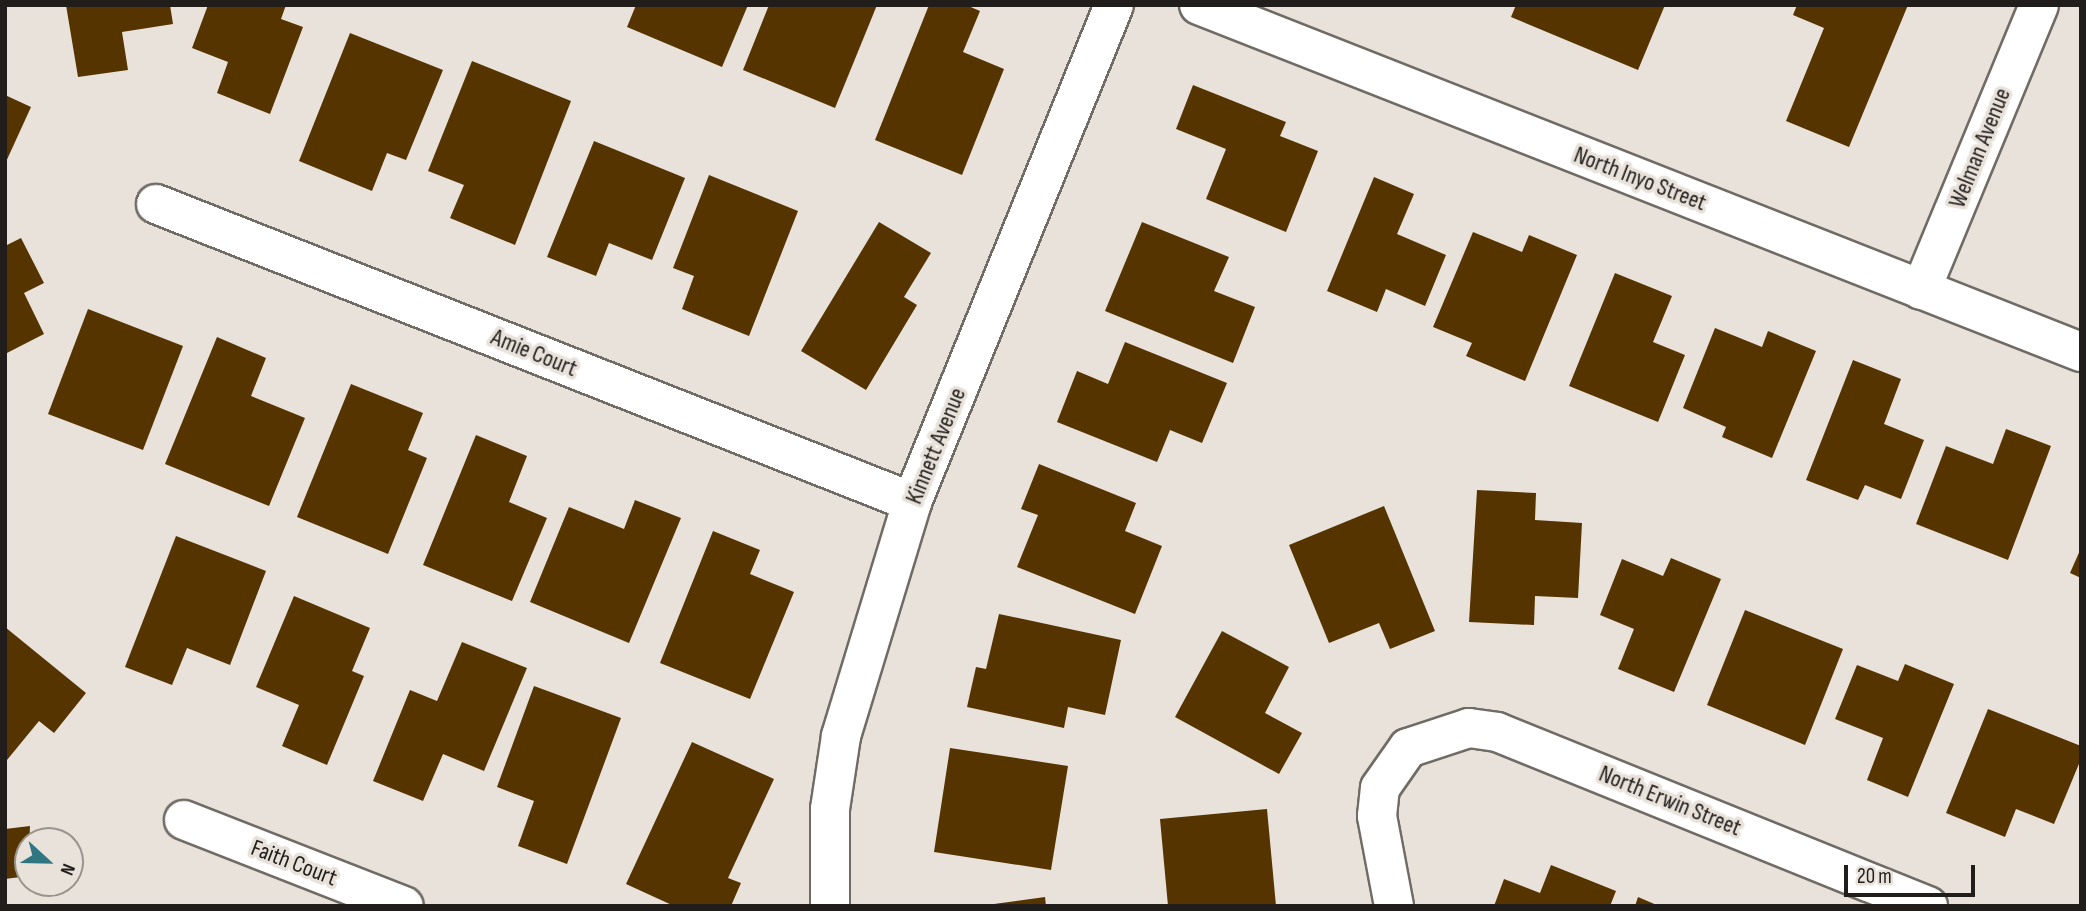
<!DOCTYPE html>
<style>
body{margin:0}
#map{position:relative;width:2086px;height:911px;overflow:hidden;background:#e9e2db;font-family:"Sofia Sans Condensed",sans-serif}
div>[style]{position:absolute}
.building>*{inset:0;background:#563400}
.roads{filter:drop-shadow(2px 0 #716b65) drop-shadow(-2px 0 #716b65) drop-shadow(0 2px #716b65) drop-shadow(0 -2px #716b65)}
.street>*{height:38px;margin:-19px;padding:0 19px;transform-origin:19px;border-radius:19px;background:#fff}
span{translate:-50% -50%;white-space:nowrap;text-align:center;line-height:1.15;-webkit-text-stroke:7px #e9e2db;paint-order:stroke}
.street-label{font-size:24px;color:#201d1b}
.frame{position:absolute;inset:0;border:7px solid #201d1b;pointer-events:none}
.north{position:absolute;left:14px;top:827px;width:70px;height:70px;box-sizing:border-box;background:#e9e2db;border:2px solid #99938e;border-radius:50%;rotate:112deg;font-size:19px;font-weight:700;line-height:28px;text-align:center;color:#201d1b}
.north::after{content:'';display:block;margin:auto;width:24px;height:32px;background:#2f7682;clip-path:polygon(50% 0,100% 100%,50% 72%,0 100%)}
.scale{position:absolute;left:1844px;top:865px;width:131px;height:32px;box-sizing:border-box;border:4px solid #201d1b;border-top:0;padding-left:9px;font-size:21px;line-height:24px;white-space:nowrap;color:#201d1b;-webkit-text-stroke:5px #e9e2db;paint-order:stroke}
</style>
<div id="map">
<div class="building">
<i style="clip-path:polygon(66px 5px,170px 5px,173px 24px,122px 32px,128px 70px,78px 77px)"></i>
<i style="clip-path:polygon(208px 5px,286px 5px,281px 19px,303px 27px,270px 114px,217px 93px,228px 62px,192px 48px)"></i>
<i style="clip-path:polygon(636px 5px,748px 5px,722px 67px,627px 27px)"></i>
<i style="clip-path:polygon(769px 5px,877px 5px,835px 108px,743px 70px)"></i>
<i style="clip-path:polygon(929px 5px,966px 5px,980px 11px,963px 52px,1004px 69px,962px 175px,875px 140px)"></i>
<i style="clip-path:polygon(1516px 5px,1665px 5px,1638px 70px,1511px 17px)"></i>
<i style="clip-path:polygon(1797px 5px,1908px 5px,1849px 147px,1786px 121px,1824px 28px,1793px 15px)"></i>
<i style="clip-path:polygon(350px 33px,443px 70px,406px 160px,387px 153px,372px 191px,299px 161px)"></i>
<i style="clip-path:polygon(472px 61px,571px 101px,515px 245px,450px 218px,464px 185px,428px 171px)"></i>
<i style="clip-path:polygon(1193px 85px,1286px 122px,1280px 136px,1318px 151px,1286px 232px,1206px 199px,1226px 149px,1176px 129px)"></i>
<i style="clip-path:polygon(5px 95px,31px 107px,5px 164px)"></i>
<i style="clip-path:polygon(594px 141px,685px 178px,652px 260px,609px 243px,596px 276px,547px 257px)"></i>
<i style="clip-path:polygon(709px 175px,798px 211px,749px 336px,682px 309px,694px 276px,673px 268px)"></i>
<i style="clip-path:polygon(1374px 177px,1414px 194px,1397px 234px,1446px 255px,1425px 306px,1386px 289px,1377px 312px,1327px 291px)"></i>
<i style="clip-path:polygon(879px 222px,931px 253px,904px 297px,917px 305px,866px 390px,801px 351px)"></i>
<i style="clip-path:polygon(1142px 222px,1229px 257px,1214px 291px,1255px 307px,1233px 363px,1105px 311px)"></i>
<i style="clip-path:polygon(1473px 232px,1522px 252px,1529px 235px,1577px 255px,1525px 381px,1466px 356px,1472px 343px,1433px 327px)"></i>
<i style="clip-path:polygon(21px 238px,44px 283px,24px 293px,44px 334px,5px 354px,5px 246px)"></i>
<i style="clip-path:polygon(1615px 273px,1672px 296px,1653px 342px,1685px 355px,1658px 422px,1569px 386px)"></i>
<i style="clip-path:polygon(88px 309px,183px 346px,143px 450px,48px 414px)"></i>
<i style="clip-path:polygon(1715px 328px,1762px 347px,1768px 331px,1816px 351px,1772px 458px,1722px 437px,1726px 427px,1683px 408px)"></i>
<i style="clip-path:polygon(217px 337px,266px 358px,251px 396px,305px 418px,269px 506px,165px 464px)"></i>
<i style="clip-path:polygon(1125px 342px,1227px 383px,1202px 443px,1170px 430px,1157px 462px,1057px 422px,1077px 371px,1108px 384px)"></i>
<i style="clip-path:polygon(1853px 360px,1901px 379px,1884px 424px,1924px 440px,1901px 499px,1865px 485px,1858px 500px,1806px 480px)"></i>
<i style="clip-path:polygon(351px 384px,423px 413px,408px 450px,427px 458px,388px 554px,297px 517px)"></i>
<i style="clip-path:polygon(2006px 429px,2051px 446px,2008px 560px,1916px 524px,1946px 446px,1993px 464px)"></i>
<i style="clip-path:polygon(476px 435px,527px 456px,509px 502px,547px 518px,512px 601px,423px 565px)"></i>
<i style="clip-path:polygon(1039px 464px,1136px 503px,1125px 531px,1162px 546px,1135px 614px,1017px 567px,1038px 515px,1021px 509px)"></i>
<i style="clip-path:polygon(1477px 490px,1536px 493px,1535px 520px,1582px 523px,1578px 598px,1535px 596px,1534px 625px,1469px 622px)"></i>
<i style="clip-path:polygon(635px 500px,681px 518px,629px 643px,530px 602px,569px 507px,624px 529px)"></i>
<i style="clip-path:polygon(1384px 506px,1435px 631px,1390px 649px,1379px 623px,1329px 643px,1289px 545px)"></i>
<i style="clip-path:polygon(713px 531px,760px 550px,750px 574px,794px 592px,750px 699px,660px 663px)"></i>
<i style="clip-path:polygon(176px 536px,266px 571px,230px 665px,187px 648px,172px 685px,125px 667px)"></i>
<i style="clip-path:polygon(2081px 548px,2081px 578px,2070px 573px)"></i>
<i style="clip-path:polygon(1671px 558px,1721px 579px,1674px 692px,1618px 669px,1634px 629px,1600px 615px,1622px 559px,1663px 576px)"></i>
<i style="clip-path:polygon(294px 596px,370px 628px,352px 671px,364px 676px,327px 765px,282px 746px,299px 705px,256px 687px)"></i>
<i style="clip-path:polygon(1745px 610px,1843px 649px,1805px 745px,1707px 705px)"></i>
<i style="clip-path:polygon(999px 614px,1121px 640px,1105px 715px,1068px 707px,1064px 728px,967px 707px,976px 667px,986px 669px)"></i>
<i style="clip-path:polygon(5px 627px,86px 693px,54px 733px,39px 721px,7px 760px)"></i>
<i style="clip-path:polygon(1222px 631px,1289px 667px,1265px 713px,1302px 733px,1279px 774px,1175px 717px)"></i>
<i style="clip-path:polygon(462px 642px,527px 668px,484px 771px,443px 754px,423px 801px,373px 781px,410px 690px,437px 701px)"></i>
<i style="clip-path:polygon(1905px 664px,1954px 684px,1908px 797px,1867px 780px,1883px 738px,1835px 719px,1857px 665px,1898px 681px)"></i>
<i style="clip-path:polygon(534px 686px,621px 718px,567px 864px,518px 846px,534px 801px,497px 787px)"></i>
<i style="clip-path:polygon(1988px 709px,2081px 746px,2081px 759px,2054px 824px,2016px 809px,2005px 837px,1946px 813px)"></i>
<i style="clip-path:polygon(692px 742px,774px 779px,728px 878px,741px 883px,731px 906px,674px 906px,626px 884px)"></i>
<i style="clip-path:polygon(950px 748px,1068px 766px,1051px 870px,934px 852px)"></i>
<i style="clip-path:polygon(1267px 809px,1276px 906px,1168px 906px,1160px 819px)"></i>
<i style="clip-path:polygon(30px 826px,28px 876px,5px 879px,5px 829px)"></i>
<i style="clip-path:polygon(1551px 865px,1616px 891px,1610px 906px,1494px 906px,1504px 879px,1540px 893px)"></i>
<i style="clip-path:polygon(1045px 897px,1046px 906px,994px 906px,994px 904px)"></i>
<i style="clip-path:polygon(1638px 897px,1659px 906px,1635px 906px)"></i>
</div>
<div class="roads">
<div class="street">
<i style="left:1199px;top:5px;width:948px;rotate:21.48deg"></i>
<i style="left:156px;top:204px;width:813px;rotate:21.51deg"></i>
<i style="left:1921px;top:290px;width:308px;rotate:-67.5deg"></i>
<i style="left:184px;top:820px;width:236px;rotate:21.4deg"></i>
<i style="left:830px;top:906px;width:97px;rotate:-90deg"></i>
<i style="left:830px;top:809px;width:74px;rotate:-81.4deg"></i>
<i style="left:841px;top:736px;width:245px;rotate:-73.1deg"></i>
<i style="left:912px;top:502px;width:536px;rotate:-67.88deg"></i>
<i style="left:1394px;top:906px;width:92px;rotate:-100.7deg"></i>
<i style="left:1377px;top:816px;width:28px;rotate:-84deg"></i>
<i style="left:1380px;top:788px;width:49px;rotate:-55deg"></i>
<i style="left:1408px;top:748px;width:64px;rotate:-18.2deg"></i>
<i style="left:1469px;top:728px;width:28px;rotate:8deg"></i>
<i style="left:1497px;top:732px;width:465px;rotate:22deg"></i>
</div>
</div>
<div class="street-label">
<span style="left:1980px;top:148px;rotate:-68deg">Welman Avenue</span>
<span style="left:1640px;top:179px;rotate:21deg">North Inyo Street</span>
<span style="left:534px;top:353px;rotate:22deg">Amie Court</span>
<span style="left:936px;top:446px;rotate:-68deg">Kinnett Avenue</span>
<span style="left:1670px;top:801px;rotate:22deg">North Erwin Street</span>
<span style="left:294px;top:863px;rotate:21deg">Faith Court</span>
</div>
<div class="frame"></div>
<div class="north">N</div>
<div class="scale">20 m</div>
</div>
